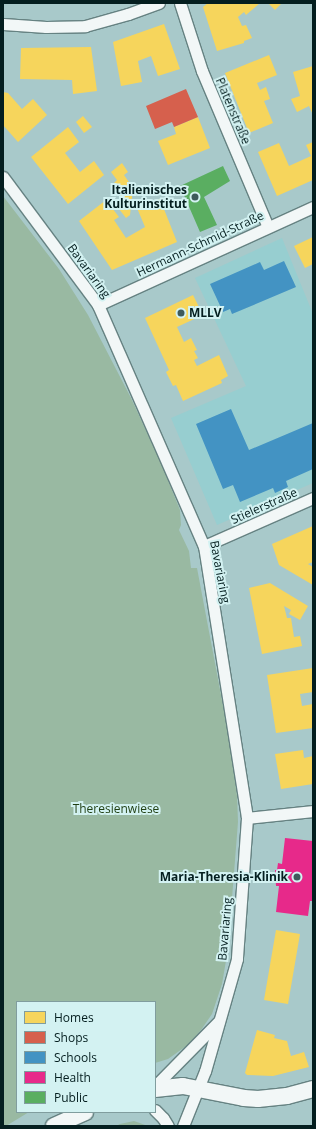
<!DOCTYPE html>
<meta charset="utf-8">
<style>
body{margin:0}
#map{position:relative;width:316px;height:1129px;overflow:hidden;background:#a8c9ca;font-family:"Open Sans",sans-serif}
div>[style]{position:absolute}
.built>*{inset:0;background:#97ced0}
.green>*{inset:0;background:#99b9a2}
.homes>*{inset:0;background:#f6d55c}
.shops>*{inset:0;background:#d6604d}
.schools>*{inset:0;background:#4393c3}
.health>*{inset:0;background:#e7298a}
.public>*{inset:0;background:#5aae61}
.roads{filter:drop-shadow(1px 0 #668282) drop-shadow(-1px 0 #668282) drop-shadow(0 1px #668282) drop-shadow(0 -1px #668282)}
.street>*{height:11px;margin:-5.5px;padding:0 5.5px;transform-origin:5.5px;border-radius:5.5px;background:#f2f7f7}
.secondary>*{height:16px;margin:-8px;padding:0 8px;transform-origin:8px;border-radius:8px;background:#f2f7f7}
.dots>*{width:11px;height:11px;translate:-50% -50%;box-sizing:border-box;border:2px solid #d3f2f2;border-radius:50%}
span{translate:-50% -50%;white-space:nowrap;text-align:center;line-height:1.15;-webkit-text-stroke:4px #d3f2f2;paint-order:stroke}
.street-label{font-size:12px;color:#041e1f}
.poi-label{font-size:12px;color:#041e1f;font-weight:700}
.right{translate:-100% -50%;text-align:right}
.left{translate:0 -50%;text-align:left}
.park-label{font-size:12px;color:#1f3e12}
.frame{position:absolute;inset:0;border:4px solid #041e1f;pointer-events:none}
.legend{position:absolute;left:16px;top:1001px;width:140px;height:112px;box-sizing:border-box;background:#d3f2f2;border:1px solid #809d9e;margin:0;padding:5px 7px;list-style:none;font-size:12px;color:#041e1f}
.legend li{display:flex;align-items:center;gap:8px;height:20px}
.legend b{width:20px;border:1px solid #809d9e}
</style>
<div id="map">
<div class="built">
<i style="clip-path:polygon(282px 238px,313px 314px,313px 483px,217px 525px,171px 418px,246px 386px,195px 278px)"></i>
</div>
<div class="green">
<i style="clip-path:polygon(3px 196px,59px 269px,88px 315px,131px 398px,161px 463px,180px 510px,181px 525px,179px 530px,189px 551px,191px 568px,197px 568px,228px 732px,237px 795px,238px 822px,228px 949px,222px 984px,212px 1014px,201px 1030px,189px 1044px,168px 1059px,155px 1063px,155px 1002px,17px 1002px,17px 1112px,29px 1112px,6px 1126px,3px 1126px)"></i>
<i style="clip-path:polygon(134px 1121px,148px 1126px,116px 1126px,120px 1124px)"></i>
</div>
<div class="homes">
<i style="clip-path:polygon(208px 3px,260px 3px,246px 15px,244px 12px,238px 17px,242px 26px,246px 25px,252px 38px,244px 41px,244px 43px,217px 51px,203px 7px)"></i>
<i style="clip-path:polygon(268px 3px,282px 3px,275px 10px)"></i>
<i style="clip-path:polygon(164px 24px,180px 69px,158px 76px,151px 56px,138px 61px,142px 82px,121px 86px,113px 42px)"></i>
<i style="clip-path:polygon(91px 47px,97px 91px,73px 94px,72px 80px,20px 79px,21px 48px)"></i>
<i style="clip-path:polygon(269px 55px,277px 75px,257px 83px,260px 90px,266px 87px,270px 99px,264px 101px,273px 123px,249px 133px,225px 73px)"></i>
<i style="clip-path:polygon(313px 66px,313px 115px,309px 106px,297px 112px,291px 99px,300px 96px,293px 72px)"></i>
<i style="clip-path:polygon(3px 92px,8px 93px,22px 109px,33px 99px,47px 115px,18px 142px,3px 125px)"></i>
<i style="clip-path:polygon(83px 116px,92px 127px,84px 133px,76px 122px)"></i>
<i style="clip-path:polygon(198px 117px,210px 148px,168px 165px,158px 141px,176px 134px,174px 127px)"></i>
<i style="clip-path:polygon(68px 127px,79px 142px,65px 153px,80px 172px,94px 161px,104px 175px,68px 204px,31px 157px)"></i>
<i style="clip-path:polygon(313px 142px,313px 180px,277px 196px,258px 152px,279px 143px,289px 166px,311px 156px,306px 145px)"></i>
<i style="clip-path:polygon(122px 163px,128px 172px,124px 175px,133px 188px,130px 215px,126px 218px,119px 209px,121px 192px,114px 183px,117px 180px,111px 172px)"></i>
<i style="clip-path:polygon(160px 199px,177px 242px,112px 270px,79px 221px,106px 200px,119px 217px,114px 220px,126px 238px,145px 227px,137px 208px)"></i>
<i style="clip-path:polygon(313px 237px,313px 264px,305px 268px,294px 246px)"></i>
<i style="clip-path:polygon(193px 295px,203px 315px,177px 327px,184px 342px,191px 338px,197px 350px,194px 351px,198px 358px,194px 360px,197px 366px,219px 355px,228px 376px,221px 380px,222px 383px,183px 401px,176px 385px,173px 386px,166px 372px,169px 370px,145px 318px)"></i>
<i style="clip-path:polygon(313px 526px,313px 562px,308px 564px,313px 567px,313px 585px,279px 565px,272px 544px)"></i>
<i style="clip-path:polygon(270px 583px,308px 606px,300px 620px,289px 614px,291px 610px,284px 606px,287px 618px,291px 618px,294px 637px,300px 636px,302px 646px,262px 654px,249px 588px)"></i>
<i style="clip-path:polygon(313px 668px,313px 692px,300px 694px,302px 706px,313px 704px,313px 728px,276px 733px,267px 675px)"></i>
<i style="clip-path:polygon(303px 750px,304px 758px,313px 756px,313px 784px,281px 789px,275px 754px)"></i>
<i style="clip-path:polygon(276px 930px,300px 934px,288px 1004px,264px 1000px)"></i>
<i style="clip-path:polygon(257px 1030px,275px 1035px,274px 1038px,287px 1041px,291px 1056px,304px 1052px,309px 1067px,273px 1076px,247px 1075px,245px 1073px)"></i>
</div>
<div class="shops">
<i style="clip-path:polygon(186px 89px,198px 117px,174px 127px,172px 122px,155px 129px,146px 106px)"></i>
</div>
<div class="schools">
<i style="clip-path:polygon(284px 261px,296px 287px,232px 314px,230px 309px,223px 312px,210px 284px,260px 262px,264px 270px)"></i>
<i style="clip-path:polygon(231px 409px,249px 450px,313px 423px,313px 469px,286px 481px,288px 487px,275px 493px,273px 488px,240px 502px,233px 485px,223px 489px,196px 424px)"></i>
</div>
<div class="health">
<i style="clip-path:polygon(285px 838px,313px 841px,313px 901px,310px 901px,308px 916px,276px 912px,279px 886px,276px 886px,275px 870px,277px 870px,278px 863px,282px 864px)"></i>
</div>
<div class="public">
<i style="clip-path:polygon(223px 166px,230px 181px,204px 197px,217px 225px,200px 232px,180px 186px)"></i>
</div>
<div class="roads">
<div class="street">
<i style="left:180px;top:3px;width:71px;rotate:72.1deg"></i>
<i style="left:202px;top:71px;width:169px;rotate:67.1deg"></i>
<i style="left:3px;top:24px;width:43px;rotate:4deg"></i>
<i style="left:46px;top:27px;width:39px;rotate:-1deg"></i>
<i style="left:85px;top:26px;width:45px;rotate:-15.6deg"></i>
<i style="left:128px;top:14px;width:33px;rotate:-20deg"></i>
<i style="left:3px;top:177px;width:159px;rotate:53.4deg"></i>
<i style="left:98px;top:305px;width:263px;rotate:66.3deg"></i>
<i style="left:204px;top:546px;width:275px;rotate:81deg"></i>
<i style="left:247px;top:818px;width:141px;rotate:94.1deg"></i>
<i style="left:237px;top:959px;width:116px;rotate:105.9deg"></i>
<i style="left:205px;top:1071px;width:59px;rotate:111.8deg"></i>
<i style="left:98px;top:305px;width:236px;rotate:-24.5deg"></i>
<i style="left:204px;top:546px;width:119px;rotate:-23.8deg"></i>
<i style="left:247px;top:818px;width:66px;rotate:-6.1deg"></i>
<i style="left:155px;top:1086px;width:91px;rotate:-45.4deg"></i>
<i style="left:155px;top:1110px;width:11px;rotate:45deg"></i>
<i style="left:163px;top:1118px;width:9px;rotate:58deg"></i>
</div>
<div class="secondary">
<i style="left:155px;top:1089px;width:28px;rotate:-6deg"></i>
<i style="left:183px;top:1086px;width:62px;rotate:11.1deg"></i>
<i style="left:244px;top:1098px;width:14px;rotate:4deg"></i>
<i style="left:258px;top:1099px;width:29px;rotate:-6deg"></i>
<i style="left:287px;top:1096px;width:27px;rotate:-15deg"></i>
<i style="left:54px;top:1126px;width:34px;rotate:-24deg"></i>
</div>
</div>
<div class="dots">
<i style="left:195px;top:197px;background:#3d5a5b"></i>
<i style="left:181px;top:313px;background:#3d5a5b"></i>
<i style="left:297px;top:877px;background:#3d5a5b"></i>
</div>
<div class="street-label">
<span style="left:233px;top:111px;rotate:67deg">Platenstraße</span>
<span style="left:200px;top:244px;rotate:-25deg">Hermann-Schmid-Straße</span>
<span style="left:89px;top:271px;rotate:54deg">Bavariaring</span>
<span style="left:264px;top:506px;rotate:-24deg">Stielerstraße</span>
<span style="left:220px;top:572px;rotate:79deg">Bavariaring</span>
<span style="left:225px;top:929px;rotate:-85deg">Bavariaring</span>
</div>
<div class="poi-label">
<span class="right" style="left:187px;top:197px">Italienisches<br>Kulturinstitut</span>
<span class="left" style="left:189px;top:313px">MLLV</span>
<span class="right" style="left:288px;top:877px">Maria-Theresia-Klinik</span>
</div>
<div class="park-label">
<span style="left:116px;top:809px">Theresienwiese</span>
</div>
<div class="frame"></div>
<ul class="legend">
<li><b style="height:11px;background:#f6d55c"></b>Homes</li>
<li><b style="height:11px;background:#d6604d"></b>Shops</li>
<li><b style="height:11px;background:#4393c3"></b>Schools</li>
<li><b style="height:11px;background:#e7298a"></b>Health</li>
<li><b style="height:11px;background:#5aae61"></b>Public</li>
</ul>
</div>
